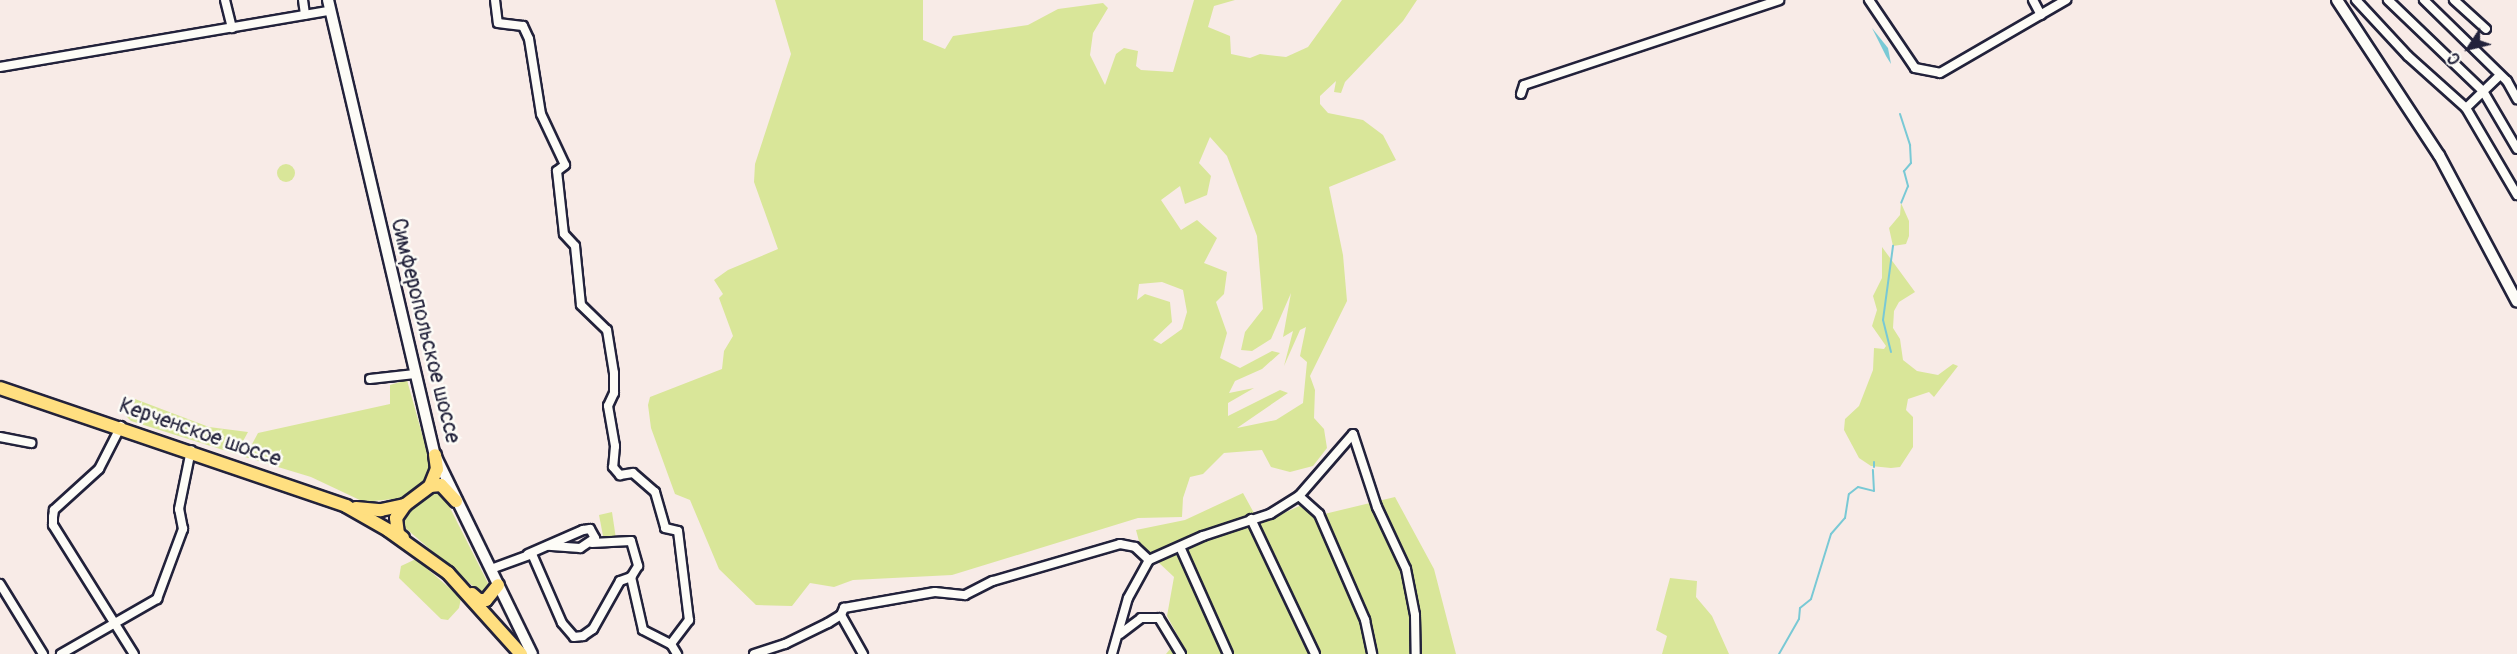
<!DOCTYPE html>
<meta charset="utf-8">
<style>
body{margin:0}
#map{position:relative;width:2517px;height:654px;overflow:hidden;background:#f8ebe7;font-family:Pangolin,sans-serif}
div>[style]{position:absolute}
.green>*{inset:0;background:#d9e699}
.round{border-radius:50%}
.water>*{inset:0;background:#79c9d5}
.stream>*{height:2px;margin:-1px;padding:0 1px;transform-origin:1px;border-radius:1px;background:#79c9d5}
.roads{filter:drop-shadow(2px 0 #22223b) drop-shadow(-2px 0 #22223b) drop-shadow(0 2px #22223b) drop-shadow(0 -2px #22223b)}
.minor>*{height:8px;margin:-4px;padding:0 4px;transform-origin:4px;border-radius:4px;background:#fdfcf7}
.secondary>*{height:10px;margin:-5px;padding:0 5px;transform-origin:5px;border-radius:5px;background:#fdfcf7}
.primary>*{height:12px;margin:-6px;padding:0 6px;transform-origin:6px;border-radius:6px;background:#ffdf80}
span{translate:-50% -50%;white-space:nowrap;text-align:center;line-height:1.15;-webkit-text-stroke:5px #fdfcf7;paint-order:stroke}
.street-label{font-size:21px;color:#22223b}
.north{position:absolute;left:2439px;top:18px;width:60px;height:60px;-webkit-text-stroke:4px #fdfcf7;paint-order:stroke;rotate:235deg;font-size:16px;font-weight:700;line-height:24px;text-align:center;color:#22223b}
.north::after{content:'';display:block;margin:auto;width:21px;height:27px;background:#22223b;clip-path:polygon(50% 0,100% 100%,50% 72%,0 100%)}
</style>
<div id="map">
<div class="green">
<i style="clip-path:polygon(evenodd,775px 0,923px 0,923px 40px,945px 49px,953px 36px,1028px 25px,1058px 9px,1103px 3px,1108px 8px,1093px 33px,1090px 55px,1105px 85px,1116px 54px,1124px 48px,1138px 51px,1136px 66px,1141px 70px,1173px 72px,1194px 0,1235px 0,1214px 6px,1208px 27px,1230px 36px,1231px 54px,1250px 58px,1260px 54px,1286px 57px,1308px 47px,1342px 0,1417px 0,1403px 21px,1345px 82px,1341px 93px,1334px 92px,1336px 81px,1320px 96px,1320px 104px,1328px 113px,1363px 120px,1383px 135px,1396px 160px,1329px 187px,1343px 255px,1347px 301px,1310px 376px,1315px 390px,1314px 418px,1324px 429px,1327px 448px,1313px 466px,1290px 472px,1271px 467px,1262px 450px,1224px 453px,1203px 474px,1190px 477px,1183px 498px,1182px 517px,1138px 518px,952px 575px,853px 580px,834px 587px,810px 583px,792px 606px,756px 605px,719px 569px,690px 500px,675px 494px,651px 428px,648px 405px,650px 397px,722px 369px,724px 351px,733px 336px,719px 298px,723px 294px,714px 280px,728px 270px,778px 249px,754px 182px,755px 164px,791px 54px,775px 0,1210px 137px,1227px 156px,1257px 236px,1263px 309px,1245px 332px,1241px 350px,1252px 351px,1271px 339px,1291px 293px,1283px 337px,1293px 331px,1284px 366px,1300px 330px,1306px 327px,1300px 356px,1307px 362px,1303px 403px,1276px 420px,1237px 428px,1288px 393px,1280px 390px,1228px 416px,1228px 403px,1254px 388px,1229px 393px,1235px 381px,1262px 369px,1280px 353px,1272px 351px,1240px 368px,1220px 358px,1227px 333px,1216px 302px,1224px 294px,1227px 272px,1204px 263px,1217px 238px,1197px 220px,1181px 230px,1161px 200px,1180px 186px,1185px 204px,1207px 195px,1211px 176px,1199px 163px,1210px 137px,775px 0,1162px 282px,1183px 290px,1187px 312px,1182px 329px,1161px 344px,1153px 340px,1172px 322px,1170px 302px,1145px 294px,1137px 300px,1139px 284px,1162px 282px)"></i>
<i class="round" style="left:277px;top:164px;width:18px;height:18px"></i>
<i style="clip-path:polygon(1901px 203px,1909px 221px,1909px 236px,1906px 244px,1893px 246px,1889px 228px,1900px 215px)"></i>
<i style="clip-path:polygon(1882px 247px,1915px 292px,1899px 302px,1894px 311px,1893px 328px,1900px 339px,1903px 360px,1917px 371px,1938px 375px,1953px 364px,1958px 366px,1934px 397px,1929px 392px,1908px 399px,1906px 410px,1913px 417px,1913px 447px,1900px 467px,1891px 468px,1871px 466px,1859px 458px,1844px 430px,1845px 419px,1859px 406px,1873px 370px,1874px 348px,1884px 349px,1886px 346px,1872px 326px,1877px 310px,1873px 296px,1882px 278px)"></i>
<i style="clip-path:polygon(407px 380px,431px 466px,429px 477px,403px 498px,364px 502px,311px 477px,245px 457px,258px 433px,390px 404px,390px 385px)"></i>
<i style="clip-path:polygon(135px 399px,209px 427px,248px 432px,236px 454px,131px 421px,126px 416px,131px 417px)"></i>
<i style="clip-path:polygon(436px 492px,445px 498px,491px 589px,488px 592px,482px 594px,403px 526px,409px 508px)"></i>
<i style="clip-path:polygon(1243px 493px,1260px 524px,1306px 503px,1316px 516px,1395px 497px,1434px 569px,1456px 654px,1166px 654px,1179px 638px,1167px 616px,1174px 577px,1140px 545px,1136px 530px,1185px 520px)"></i>
<i style="clip-path:polygon(612px 512px,616px 539px,604px 541px,599px 515px)"></i>
<i style="clip-path:polygon(416px 559px,461px 598px,459px 608px,448px 620px,441px 619px,399px 578px,401px 566px)"></i>
<i style="clip-path:polygon(1670px 578px,1697px 581px,1696px 597px,1712px 616px,1729px 654px,1662px 654px,1667px 636px,1656px 630px)"></i>
</div>
<div class="water">
<i style="clip-path:polygon(1872px 28px,1888px 48px,1891px 64px,1886px 56px)"></i>
</div>
<div class="stream">
<i style="left:1900px;top:114px;width:33px;rotate:72deg"></i>
<i style="left:1910px;top:145px;width:18px;rotate:87deg"></i>
<i style="left:1911px;top:163px;width:11px;rotate:131deg"></i>
<i style="left:1904px;top:171px;width:16px;rotate:75deg"></i>
<i style="left:1908px;top:186px;width:18px;rotate:112deg"></i>
<i style="left:1891px;top:352px;width:33px;rotate:-104deg"></i>
<i style="left:1883px;top:320px;width:75px;rotate:-82.3deg"></i>
<i style="left:1874px;top:467px;width:5px;rotate:-90deg"></i>
<i style="left:1779px;top:654px;width:40px;rotate:-60.3deg"></i>
<i style="left:1799px;top:619px;width:11px;rotate:-85deg"></i>
<i style="left:1800px;top:608px;width:14px;rotate:-39deg"></i>
<i style="left:1811px;top:599px;width:68px;rotate:-72.9deg"></i>
<i style="left:1831px;top:534px;width:21px;rotate:-49deg"></i>
<i style="left:1845px;top:518px;width:24px;rotate:-81deg"></i>
<i style="left:1849px;top:494px;width:11px;rotate:-38deg"></i>
<i style="left:1858px;top:487px;width:16px;rotate:14deg"></i>
<i style="left:1874px;top:491px;width:21px;rotate:-93deg"></i>
</div>
<div class="roads">
<div class="minor">
<i style="left:225px;top:0;width:29px;rotate:76deg"></i>
<i style="left:303px;top:0;width:15px;rotate:82deg"></i>
<i style="left:495px;top:0;width:23px;rotate:83deg"></i>
<i style="left:498px;top:23px;width:25px;rotate:7deg"></i>
<i style="left:523px;top:26px;width:14px;rotate:65deg"></i>
<i style="left:529px;top:39px;width:76px;rotate:80.9deg"></i>
<i style="left:541px;top:114px;width:56px;rotate:64.8deg"></i>
<i style="left:565px;top:165px;width:10px;rotate:143deg"></i>
<i style="left:557px;top:171px;width:63px;rotate:83.7deg"></i>
<i style="left:564px;top:234px;width:16px;rotate:47deg"></i>
<i style="left:575px;top:246px;width:59px;rotate:84.2deg"></i>
<i style="left:581px;top:305px;width:36px;rotate:44deg"></i>
<i style="left:607px;top:330px;width:44px;rotate:80.8deg"></i>
<i style="left:614px;top:373px;width:20px;rotate:90deg"></i>
<i style="left:614px;top:393px;width:14px;rotate:115deg"></i>
<i style="left:608px;top:406px;width:41px;rotate:80.1deg"></i>
<i style="left:615px;top:446px;width:21px;rotate:95deg"></i>
<i style="left:613px;top:467px;width:11px;rotate:49deg"></i>
<i style="left:620px;top:475px;width:13px;rotate:-9deg"></i>
<i style="left:633px;top:473px;width:29px;rotate:41deg"></i>
<i style="left:655px;top:492px;width:37px;rotate:74deg"></i>
<i style="left:665px;top:528px;width:13px;rotate:13deg"></i>
<i style="left:678px;top:531px;width:90px;rotate:83deg"></i>
<i style="left:689px;top:620px;width:30px;rotate:127deg"></i>
<i style="left:1869px;top:0;width:82px;rotate:55.9deg"></i>
<i style="left:1915px;top:68px;width:25px;rotate:11deg"></i>
<i style="left:1940px;top:73px;width:146px;rotate:-30.1deg"></i>
<i style="left:2033px;top:0;width:17px;rotate:62deg"></i>
<i style="left:2356px;top:0;width:76px;rotate:47.1deg"></i>
<i style="left:2408px;top:56px;width:78px;rotate:41.9deg"></i>
<i style="left:2466px;top:108px;width:47px;rotate:-44.1deg"></i>
<i style="left:2388px;top:0;width:132px;rotate:43.8deg"></i>
<i style="left:2483px;top:91px;width:67px;rotate:59.6deg"></i>
<i style="left:2424px;top:0;width:116px;rotate:44.3deg"></i>
<i style="left:2507px;top:81px;width:21px;rotate:61deg"></i>
<i style="left:2454px;top:0;width:43px;rotate:42.2deg"></i>
<i style="left:0;top:67px;width:334px;rotate:-9.7deg"></i>
<i style="left:1521px;top:94px;width:9px;rotate:-72deg"></i>
<i style="left:1524px;top:85px;width:269px;rotate:-18.4deg"></i>
<i style="left:2466px;top:108px;width:101px;rotate:59.6deg"></i>
<i style="left:370px;top:379px;width:45px;rotate:-6.3deg"></i>
<i style="left:121px;top:426px;width:48px;rotate:117.1deg"></i>
<i style="left:99px;top:469px;width:61px;rotate:137.7deg"></i>
<i style="left:54px;top:510px;width:7px;rotate:98deg"></i>
<i style="left:53px;top:517px;width:8px;rotate:90deg"></i>
<i style="left:53px;top:525px;width:152px;rotate:57.9deg"></i>
<i style="left:0;top:437px;width:32px;rotate:11deg"></i>
<i style="left:1299px;top:496px;width:27px;rotate:42deg"></i>
<i style="left:1319px;top:514px;width:116px;rotate:66.5deg"></i>
<i style="left:1365px;top:620px;width:35px;rotate:78deg"></i>
<i style="left:1251px;top:519px;width:149px;rotate:64.6deg"></i>
<i style="left:592px;top:543px;width:39px;rotate:-3deg"></i>
<i style="left:631px;top:541px;width:26px;rotate:74deg"></i>
<i style="left:638px;top:566px;width:13px;rotate:122deg"></i>
<i style="left:1181px;top:549px;width:115px;rotate:65.9deg"></i>
<i style="left:528px;top:554px;width:60px;rotate:-23.6deg"></i>
<i style="left:583px;top:530px;width:7px;rotate:-8deg"></i>
<i style="left:590px;top:529px;width:10px;rotate:61deg"></i>
<i style="left:595px;top:538px;width:18px;rotate:146deg"></i>
<i style="left:580px;top:548px;width:32px;rotate:-176deg"></i>
<i style="left:1149px;top:560px;width:59px;rotate:-24deg"></i>
<i style="left:1203px;top:536px;width:71px;rotate:-18.2deg"></i>
<i style="left:1270px;top:514px;width:34px;rotate:-32deg"></i>
<i style="left:1299px;top:496px;width:82px;rotate:-48.9deg"></i>
<i style="left:1353px;top:434px;width:77px;rotate:71.8deg"></i>
<i style="left:1377px;top:507px;width:68px;rotate:64.9deg"></i>
<i style="left:1406px;top:569px;width:47px;rotate:78.9deg"></i>
<i style="left:1415px;top:615px;width:39px;rotate:89deg"></i>
<i style="left:491px;top:569px;width:44px;rotate:-20.1deg"></i>
<i style="left:532px;top:554px;width:75px;rotate:66.5deg"></i>
<i style="left:562px;top:623px;width:18px;rotate:49deg"></i>
<i style="left:574px;top:637px;width:9px;rotate:-6deg"></i>
<i style="left:583px;top:636px;width:12px;rotate:-35deg"></i>
<i style="left:593px;top:629px;width:55px;rotate:-60.6deg"></i>
<i style="left:620px;top:581px;width:12px;rotate:-20deg"></i>
<i style="left:631px;top:577px;width:54px;rotate:77.2deg"></i>
<i style="left:643px;top:630px;width:31px;rotate:27deg"></i>
<i style="left:671px;top:644px;width:12px;rotate:59deg"></i>
<i style="left:0;top:584px;width:82px;rotate:58.4deg"></i>
<i style="left:841px;top:615px;width:45px;rotate:60.6deg"></i>
<i style="left:1120px;top:634px;width:26px;rotate:-37deg"></i>
<i style="left:1141px;top:618px;width:18px"></i>
<i style="left:1159px;top:618px;width:42px;rotate:58.6deg"></i>
<i style="left:61px;top:654px;width:111px;rotate:-29.8deg"></i>
<i style="left:157px;top:599px;width:75px;rotate:-69.6deg"></i>
<i style="left:183px;top:529px;width:20px;rotate:-101deg"></i>
<i style="left:179px;top:509px;width:60px;rotate:-78.5deg"></i>
<i style="left:754px;top:654px;width:33px;rotate:-18deg"></i>
<i style="left:785px;top:644px;width:48px;rotate:-26deg"></i>
<i style="left:828px;top:623px;width:15px;rotate:-32deg"></i>
<i style="left:841px;top:615px;width:8px;rotate:-67deg"></i>
<i style="left:844px;top:608px;width:92px;rotate:-10deg"></i>
<i style="left:935px;top:592px;width:30px;rotate:6deg"></i>
<i style="left:965px;top:595px;width:31px;rotate:-27deg"></i>
<i style="left:993px;top:581px;width:132px;rotate:-16.2deg"></i>
<i style="left:1120px;top:544px;width:15px;rotate:11deg"></i>
<i style="left:1135px;top:547px;width:19px;rotate:43deg"></i>
<i style="left:1112px;top:654px;width:58px;rotate:-74.1deg"></i>
<i style="left:1128px;top:598px;width:43px;rotate:-61.1deg"></i>
</div>
<div class="secondary">
<i style="left:328px;top:0;width:467px;rotate:76.8deg"></i>
<i style="left:435px;top:455px;width:221px;rotate:64deg"></i>
<i style="left:2337px;top:0;width:186px;rotate:56.7deg"></i>
<i style="left:2439px;top:155px;width:166px;rotate:62deg"></i>
</div>
<div class="primary">
<i style="left:0;top:388px;width:366px;rotate:18.8deg"></i>
<i style="left:346px;top:506px;width:48px;rotate:29.7deg"></i>
<i style="left:388px;top:530px;width:74px;rotate:35.6deg"></i>
<i style="left:448px;top:573px;width:109px;rotate:48deg"></i>
<i style="left:430px;top:486px;width:18px;rotate:-68deg"></i>
<i style="left:437px;top:469px;width:14px;rotate:-98deg"></i>
<i style="left:356px;top:508px;width:25px;rotate:5deg"></i>
<i style="left:381px;top:510px;width:25px;rotate:-12deg"></i>
<i style="left:403px;top:538px;width:6px;rotate:-141deg"></i>
<i style="left:398px;top:534px;width:16px;rotate:-97deg"></i>
<i style="left:396px;top:518px;width:16px;rotate:-55deg"></i>
<i style="left:405px;top:505px;width:31px;rotate:-37deg"></i>
<i style="left:430px;top:486px;width:11px;rotate:-5deg"></i>
<i style="left:441px;top:485px;width:22px;rotate:47deg"></i>
<i style="left:472px;top:594px;width:9px;rotate:41deg"></i>
<i style="left:479px;top:600px;width:7px"></i>
<i style="left:486px;top:600px;width:19px;rotate:-51deg"></i>
</div>
</div>
<div class="street-label">
<span style="left:425px;top:331px;rotate:76deg">Симферопольское шоссе</span>
<span style="left:200px;top:433px;rotate:19deg">Керченское шоссе</span>
</div>
<div class="north">С</div>
</div>
